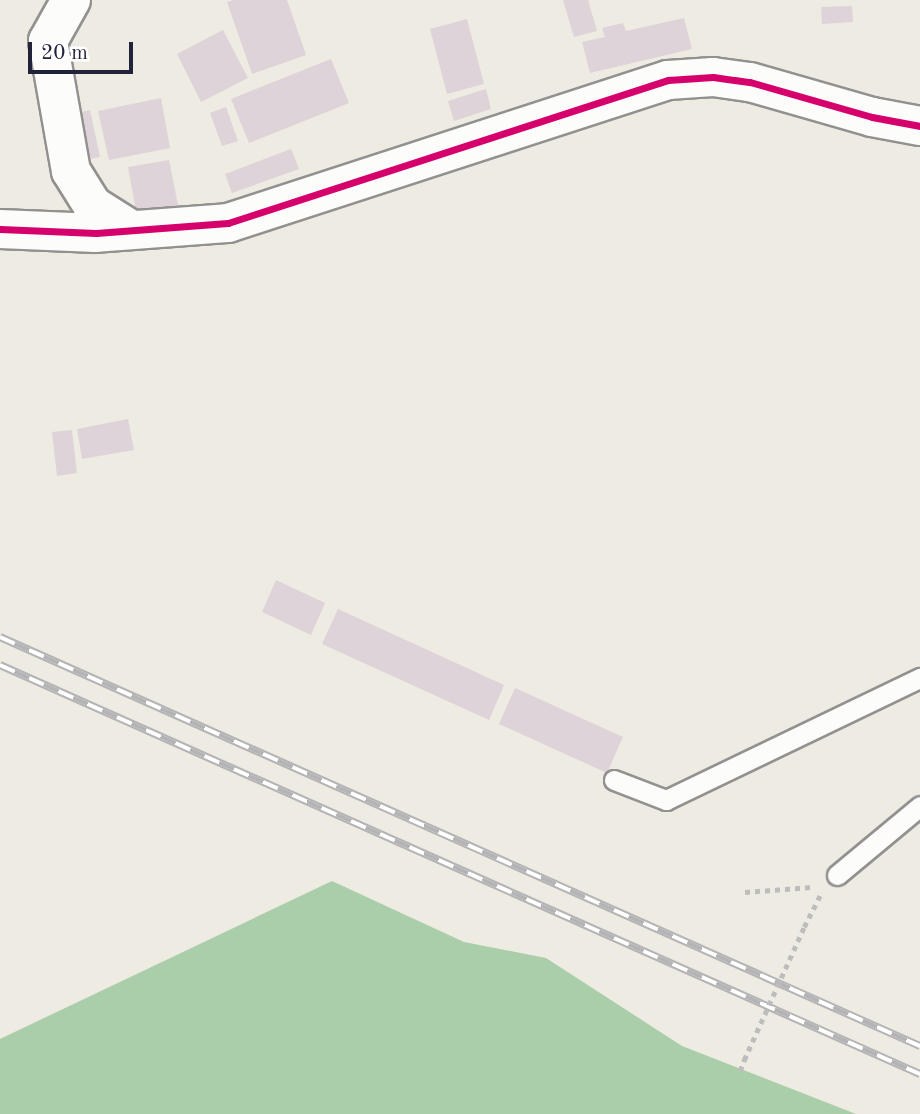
<!DOCTYPE html>
<style>
body{margin:0}
#map{position:relative;width:920px;height:1114px;overflow:hidden;background:#eeebe2;font-family:"Old Standard TT",serif}
div>[style]{position:absolute}
.forest>*{inset:0;background:#aacea9}
.building>*{inset:0;background:#ded3d8}
.path>*{height:4.5px;margin-top:-2.25px;transform-origin:0;background:repeating-linear-gradient(90deg,#bebdbe 0 5px,transparent 0 10px)}
.roads{filter:drop-shadow(2px 0 #929190) drop-shadow(-2px 0 #929190) drop-shadow(0 2px #929190) drop-shadow(0 -2px #929190)}
.service>*{height:19px;margin:-9.5px;padding:0 9.5px;transform-origin:9.5px;border-radius:9.5px;background:#fcfcfb}
.minor>*{height:38px;margin:-19px;padding:0 19px;transform-origin:19px;border-radius:19px;background:#fcfcfb}
.rail>*{height:8px;margin-top:-4px;transform-origin:0;background:repeating-linear-gradient(90deg,#fff 0 16px,#b4b4b6 0 32px);box-sizing:border-box;border-block:2px solid #b4b4b6}
.path-bridge>*{height:4.5px;margin-top:-2.25px;transform-origin:0;background:repeating-linear-gradient(90deg,#bebdbe 0 5px,transparent 0 10px)}
.cycleway>*{height:7px;margin:-3.5px;padding:0 3.5px;transform-origin:3.5px;border-radius:3.5px;background:#d6006c}
span{translate:-50% -50%;white-space:nowrap;text-align:center;line-height:1.15;-webkit-text-stroke:7px #fff;paint-order:stroke}
.scale{position:absolute;left:28px;top:42px;width:105px;height:32px;box-sizing:border-box;border:4px solid #22223b;border-top:0;padding-left:9px;font-size:21px;line-height:24px;white-space:nowrap;color:#22223b;-webkit-text-stroke:5px #fff;paint-order:stroke}
</style>
<div id="map">
<div class="forest">
<i style="clip-path:polygon(332px 881px,464px 942px,546px 958px,682px 1046px,856px 1114px,0 1114px,0 1039px)"></i>
</div>
<div class="building">
<i style="clip-path:polygon(233px 0,287px 0,306px 55px,252px 74px,227px 2px)"></i>
<i style="clip-path:polygon(563px 0,588px 0,597px 31px,574px 37px)"></i>
<i style="clip-path:polygon(852px 6px,853px 22px,822px 24px,821px 7px)"></i>
<i style="clip-path:polygon(684px 18px,692px 49px,590px 73px,582px 42px,605px 37px,602px 28px,623px 23px,626px 31px)"></i>
<i style="clip-path:polygon(467px 19px,484px 84px,447px 94px,430px 29px)"></i>
<i style="clip-path:polygon(223px 30px,248px 78px,201px 102px,177px 54px)"></i>
<i style="clip-path:polygon(331px 59px,349px 103px,249px 143px,231px 99px)"></i>
<i style="clip-path:polygon(486px 89px,491px 109px,454px 121px,448px 101px)"></i>
<i style="clip-path:polygon(161px 98px,170px 148px,109px 160px,98px 111px)"></i>
<i style="clip-path:polygon(226px 107px,238px 141px,222px 146px,210px 113px)"></i>
<i style="clip-path:polygon(90px 110px,100px 157px,81px 161px,71px 114px)"></i>
<i style="clip-path:polygon(291px 149px,299px 169px,232px 193px,225px 174px)"></i>
<i style="clip-path:polygon(169px 160px,179px 210px,137px 217px,128px 167px)"></i>
<i style="clip-path:polygon(128px 419px,134px 450px,82px 459px,77px 429px)"></i>
<i style="clip-path:polygon(72px 430px,77px 473px,57px 476px,52px 432px)"></i>
<i style="clip-path:polygon(276px 580px,325px 603px,311px 635px,262px 612px)"></i>
<i style="clip-path:polygon(338px 609px,504px 685px,489px 720px,322px 644px)"></i>
<i style="clip-path:polygon(515px 688px,623px 737px,607px 773px,499px 724px)"></i>
</div>
<div class="path">
<i style="left:745px;top:892px;width:67px;rotate:-4.3deg"></i>
<i style="left:804px;top:927px;width:37px;rotate:-63deg"></i>
<i style="left:740px;top:1071px;width:12px;rotate:-70deg"></i>
</div>
<div class="roads">
<div class="service">
<i style="left:614px;top:780px;width:56px;rotate:21deg"></i>
<i style="left:666px;top:800px;width:282px;rotate:-25.7deg"></i>
<i style="left:837px;top:875px;width:108px;rotate:-39.7deg"></i>
</div>
<div class="minor">
<i style="left:71px;top:0;width:47px;rotate:119.3deg"></i>
<i style="left:48px;top:41px;width:132px;rotate:80deg"></i>
<i style="left:71px;top:171px;width:40px;rotate:58deg"></i>
<i style="left:92px;top:205px;width:45px;rotate:32.3deg"></i>
<i style="left:0;top:229px;width:96px;rotate:2.4deg"></i>
<i style="left:96px;top:233px;width:132px;rotate:-4.3deg"></i>
<i style="left:228px;top:223px;width:463px;rotate:-18deg"></i>
<i style="left:668px;top:80px;width:45px;rotate:-3.8deg"></i>
<i style="left:713px;top:77px;width:37px;rotate:8deg"></i>
<i style="left:750px;top:82px;width:127px;rotate:16deg"></i>
<i style="left:872px;top:117px;width:49px;rotate:10.6deg"></i>
</div>
</div>
<div class="rail">
<i style="left:0;top:637px;width:1007px;rotate:23.97deg"></i>
<i style="left:0;top:665px;width:1007px;rotate:23.97deg"></i>
</div>
<div class="path-bridge">
<i style="left:744px;top:1060px;width:146px;rotate:-65.7deg"></i>
</div>
<div class="cycleway">
<i style="left:0;top:229px;width:96px;rotate:2.4deg"></i>
<i style="left:96px;top:233px;width:132px;rotate:-4.3deg"></i>
<i style="left:228px;top:223px;width:463px;rotate:-18deg"></i>
<i style="left:668px;top:80px;width:45px;rotate:-3.8deg"></i>
<i style="left:713px;top:77px;width:37px;rotate:8deg"></i>
<i style="left:750px;top:82px;width:127px;rotate:16deg"></i>
<i style="left:872px;top:117px;width:49px;rotate:10.6deg"></i>
</div>
<div class="scale">20 m</div>
</div>
